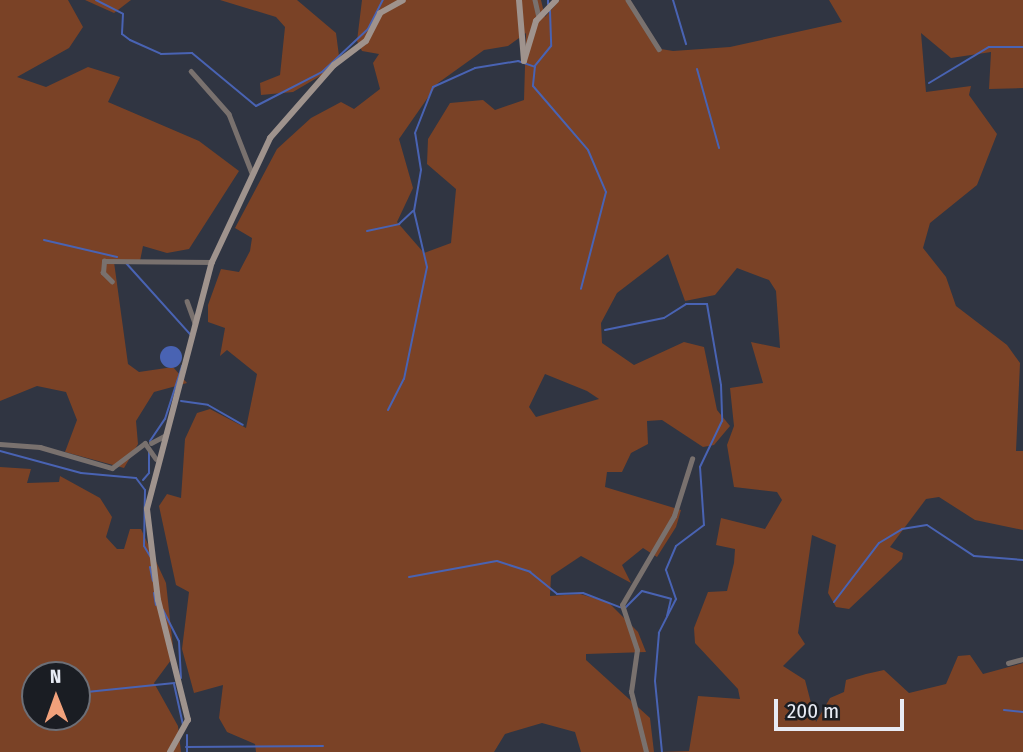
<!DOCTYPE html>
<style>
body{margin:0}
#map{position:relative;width:1023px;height:752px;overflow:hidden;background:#303542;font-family:"Fira Sans Condensed",sans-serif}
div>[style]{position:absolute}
.green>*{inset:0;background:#7a4226}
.water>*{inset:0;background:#4963b3}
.round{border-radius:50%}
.stream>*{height:2px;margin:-1px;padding:0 1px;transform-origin:1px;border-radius:1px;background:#4963b3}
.street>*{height:4.5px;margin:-2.25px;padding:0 2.25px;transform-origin:2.25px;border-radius:2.25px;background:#79716e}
.secondary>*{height:6px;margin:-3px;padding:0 3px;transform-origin:3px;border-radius:3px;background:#9f938d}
span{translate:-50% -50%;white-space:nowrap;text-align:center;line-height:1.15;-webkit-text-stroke:6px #1a1d23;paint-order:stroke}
.north{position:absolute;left:21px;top:661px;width:70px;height:70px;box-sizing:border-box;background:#1a1d23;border:2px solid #6c6f77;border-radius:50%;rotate:359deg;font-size:19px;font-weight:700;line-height:28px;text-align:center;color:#e8ebf4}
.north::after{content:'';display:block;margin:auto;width:24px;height:32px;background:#f1a17b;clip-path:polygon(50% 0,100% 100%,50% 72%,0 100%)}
.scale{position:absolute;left:774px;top:699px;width:130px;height:32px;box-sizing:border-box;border:4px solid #e8ebf4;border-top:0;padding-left:9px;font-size:21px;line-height:24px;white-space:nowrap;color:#e8ebf4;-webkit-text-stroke:5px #1a1d23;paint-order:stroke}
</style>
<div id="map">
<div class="green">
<i style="clip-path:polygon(0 0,68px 0,83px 27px,69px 48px,17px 77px,46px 87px,88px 67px,120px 77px,108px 102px,199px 141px,239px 171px,189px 249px,167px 253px,143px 246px,140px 261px,114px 262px,128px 364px,139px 372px,173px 367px,187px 383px,154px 392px,136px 421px,138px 444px,124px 468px,65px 452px,77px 420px,66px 392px,37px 386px,0 401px)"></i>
<i style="clip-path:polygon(85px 0,131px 0,114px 13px)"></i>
<i style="clip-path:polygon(220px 0,297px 0,336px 33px,339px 56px,327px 72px,293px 92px,261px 95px,260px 83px,280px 75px,285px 27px,276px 17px)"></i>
<i style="clip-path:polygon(evenodd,362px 0,541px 0,545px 17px,560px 0,629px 0,661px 49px,673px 51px,730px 47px,842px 22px,829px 0,1023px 0,1023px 88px,989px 89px,991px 52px,951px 58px,921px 33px,926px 92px,971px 86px,969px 95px,997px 134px,977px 185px,930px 223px,923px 248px,946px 277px,956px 306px,1007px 345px,1020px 363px,1016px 451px,1023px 451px,1023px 530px,975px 520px,939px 497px,926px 499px,890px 547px,903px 553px,902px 559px,849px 609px,836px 607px,828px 593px,836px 545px,812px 535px,798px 633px,805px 644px,783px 666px,805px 680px,816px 722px,830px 698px,844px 692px,846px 680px,866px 674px,884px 670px,909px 693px,946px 684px,958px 656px,970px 655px,983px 674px,1023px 663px,1023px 752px,659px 752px,689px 751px,698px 696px,740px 699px,738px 689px,695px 643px,694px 628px,708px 592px,727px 591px,734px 563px,735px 549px,716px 545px,721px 518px,765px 529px,782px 500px,777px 492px,734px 487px,727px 445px,734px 426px,730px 388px,763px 383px,751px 342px,780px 348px,776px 291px,769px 280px,737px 268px,715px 295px,685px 301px,668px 254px,617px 293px,601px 323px,602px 343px,634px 365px,684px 342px,704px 347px,717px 410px,730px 426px,714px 445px,703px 447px,662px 420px,647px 421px,648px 444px,631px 453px,622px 472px,607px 472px,605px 487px,681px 510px,676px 527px,657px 557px,643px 548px,622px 565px,631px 583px,581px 556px,551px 576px,550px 596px,580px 594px,608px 602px,638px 632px,646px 652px,586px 654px,586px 660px,650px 718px,654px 752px,581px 752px,575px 732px,542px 723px,505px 734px,494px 752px,256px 752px,255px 744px,227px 732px,219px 718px,223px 685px,194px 693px,182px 649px,189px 592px,176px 585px,159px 506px,167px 494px,181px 498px,185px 439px,197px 413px,210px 409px,246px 428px,257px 374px,227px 350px,220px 356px,225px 328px,208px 322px,208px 305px,221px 269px,239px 272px,250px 251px,252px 238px,235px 228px,277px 149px,311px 118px,341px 102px,354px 109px,380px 89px,373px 63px,379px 54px,362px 51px,357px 41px,362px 0,526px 33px,524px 100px,495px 110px,483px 100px,450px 103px,428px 139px,427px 164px,456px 189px,451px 243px,424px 253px,397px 222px,413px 188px,399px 139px,438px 83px,484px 50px,508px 46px,526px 33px,362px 0,545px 374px,587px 391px,599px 399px,536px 417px,529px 407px,545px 374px)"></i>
<i style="clip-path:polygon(evenodd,0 467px,31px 469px,27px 483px,59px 482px,60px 476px,100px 498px,112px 517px,106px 537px,117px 549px,124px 549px,130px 529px,141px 529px,166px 583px,174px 656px,154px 683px,178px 726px,181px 752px,0 752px,0 467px,35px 675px,77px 675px,77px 717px,35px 717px,35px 675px)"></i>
</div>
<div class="water">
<i class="round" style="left:160px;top:346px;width:22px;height:22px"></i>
</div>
<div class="stream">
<i style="left:96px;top:0;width:30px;rotate:27deg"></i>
<i style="left:123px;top:14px;width:20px;rotate:93deg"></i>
<i style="left:122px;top:34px;width:10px;rotate:37deg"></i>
<i style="left:130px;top:40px;width:34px;rotate:24deg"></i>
<i style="left:161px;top:54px;width:31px;rotate:-2deg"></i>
<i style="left:192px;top:53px;width:83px;rotate:39.6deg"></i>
<i style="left:256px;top:106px;width:74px;rotate:-27.3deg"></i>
<i style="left:322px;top:72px;width:63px;rotate:-43.1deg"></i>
<i style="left:368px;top:29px;width:33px;rotate:-63deg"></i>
<i style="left:548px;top:0;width:4px;rotate:90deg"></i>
<i style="left:673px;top:0;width:46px;rotate:73.5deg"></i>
<i style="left:550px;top:11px;width:35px;rotate:88deg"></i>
<i style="left:551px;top:46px;width:26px;rotate:129deg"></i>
<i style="left:535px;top:66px;width:20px;rotate:96deg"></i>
<i style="left:533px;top:86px;width:84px;rotate:49.3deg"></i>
<i style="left:588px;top:150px;width:46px;rotate:66.8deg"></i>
<i style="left:606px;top:192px;width:100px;rotate:104.5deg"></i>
<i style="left:697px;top:69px;width:82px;rotate:74.4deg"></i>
<i style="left:929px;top:83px;width:70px;rotate:-31deg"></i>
<i style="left:989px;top:47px;width:34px"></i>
<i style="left:367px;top:231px;width:33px;rotate:-12deg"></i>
<i style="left:399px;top:224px;width:19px;rotate:-43deg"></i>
<i style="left:44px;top:240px;width:75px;rotate:13.1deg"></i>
<i style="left:126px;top:263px;width:96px;rotate:48deg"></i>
<i style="left:605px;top:330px;width:60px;rotate:-11.5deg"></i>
<i style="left:664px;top:318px;width:26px;rotate:-32deg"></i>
<i style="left:686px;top:304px;width:21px"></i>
<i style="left:707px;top:304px;width:82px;rotate:80.2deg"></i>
<i style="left:721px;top:385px;width:36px;rotate:88deg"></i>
<i style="left:722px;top:421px;width:51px;rotate:115.6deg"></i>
<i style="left:700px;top:467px;width:58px;rotate:86.1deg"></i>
<i style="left:704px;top:525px;width:35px;rotate:143deg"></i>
<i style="left:676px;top:546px;width:26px;rotate:113deg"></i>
<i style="left:666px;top:570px;width:31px;rotate:71deg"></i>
<i style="left:676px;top:599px;width:38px;rotate:117deg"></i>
<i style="left:659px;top:633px;width:48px;rotate:94.8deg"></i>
<i style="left:655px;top:681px;width:71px;rotate:84.4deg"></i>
<i style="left:181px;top:401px;width:27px;rotate:8deg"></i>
<i style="left:208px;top:405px;width:40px;rotate:29.7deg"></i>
<i style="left:388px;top:410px;width:35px;rotate:-63deg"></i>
<i style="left:404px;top:379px;width:114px;rotate:-78.4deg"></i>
<i style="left:427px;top:267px;width:57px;rotate:-103.1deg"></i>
<i style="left:414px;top:211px;width:42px;rotate:-80.3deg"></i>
<i style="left:421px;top:170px;width:37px;rotate:-99deg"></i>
<i style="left:415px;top:133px;width:49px;rotate:-68.6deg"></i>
<i style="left:433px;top:87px;width:46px;rotate:-24.3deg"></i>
<i style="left:475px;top:68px;width:44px;rotate:-9.2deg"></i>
<i style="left:518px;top:61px;width:18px;rotate:19deg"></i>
<i style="left:150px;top:441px;width:27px;rotate:-56deg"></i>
<i style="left:165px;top:419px;width:56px;rotate:-72.2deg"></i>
<i style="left:0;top:451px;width:84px;rotate:15.2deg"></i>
<i style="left:81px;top:473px;width:55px;rotate:5.2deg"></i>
<i style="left:136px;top:478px;width:15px;rotate:53deg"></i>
<i style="left:145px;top:490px;width:56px;rotate:91deg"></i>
<i style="left:144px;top:546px;width:12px;rotate:59deg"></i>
<i style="left:143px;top:480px;width:9px;rotate:-49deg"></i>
<i style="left:149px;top:473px;width:22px;rotate:-90deg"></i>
<i style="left:150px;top:567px;width:14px;rotate:78deg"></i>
<i style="left:409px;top:577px;width:89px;rotate:-10.3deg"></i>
<i style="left:497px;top:561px;width:35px;rotate:18deg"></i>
<i style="left:530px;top:572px;width:35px;rotate:39deg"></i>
<i style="left:557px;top:594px;width:26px;rotate:-2deg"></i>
<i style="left:583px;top:593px;width:40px;rotate:21deg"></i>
<i style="left:154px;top:593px;width:12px;rotate:81deg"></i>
<i style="left:834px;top:602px;width:74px;rotate:-52.7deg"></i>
<i style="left:879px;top:543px;width:27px;rotate:-31deg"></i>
<i style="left:902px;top:529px;width:25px;rotate:-9deg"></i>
<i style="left:927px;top:525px;width:56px;rotate:33.4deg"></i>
<i style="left:974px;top:556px;width:49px;rotate:4.7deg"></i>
<i style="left:625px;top:608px;width:24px;rotate:-45deg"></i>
<i style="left:642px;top:591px;width:30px;rotate:15deg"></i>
<i style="left:671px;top:599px;width:18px;rotate:103deg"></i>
<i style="left:163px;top:610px;width:35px;rotate:63deg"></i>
<i style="left:179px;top:641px;width:37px;rotate:87deg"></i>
<i style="left:174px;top:684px;width:42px;rotate:77.6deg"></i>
<i style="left:77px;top:693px;width:98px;rotate:-5.9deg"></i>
<i style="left:1004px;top:710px;width:19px;rotate:6deg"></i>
<i style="left:187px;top:735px;width:17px;rotate:90deg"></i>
<i style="left:186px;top:747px;width:137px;rotate:-0.4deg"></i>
</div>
<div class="street">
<i style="left:535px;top:0;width:17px;rotate:77deg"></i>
<i style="left:628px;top:0;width:58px;rotate:57.7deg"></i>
<i style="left:191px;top:71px;width:57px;rotate:48.5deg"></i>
<i style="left:229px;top:114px;width:63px;rotate:68.7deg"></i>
<i style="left:112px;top:282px;width:13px;rotate:-135deg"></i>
<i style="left:103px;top:273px;width:12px;rotate:-85deg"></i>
<i style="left:104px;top:261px;width:108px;rotate:0.5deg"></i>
<i style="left:187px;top:301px;width:23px;rotate:70deg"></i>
<i style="left:151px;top:443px;width:15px;rotate:-28deg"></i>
<i style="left:0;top:444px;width:40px;rotate:4.3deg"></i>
<i style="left:40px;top:447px;width:75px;rotate:16.3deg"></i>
<i style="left:112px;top:468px;width:41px;rotate:-37.1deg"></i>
<i style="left:145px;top:443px;width:19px;rotate:55deg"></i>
<i style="left:1008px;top:663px;width:16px;rotate:-15deg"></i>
<i style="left:646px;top:752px;width:62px;rotate:-104deg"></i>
<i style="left:631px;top:692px;width:42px;rotate:-81.9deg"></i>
<i style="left:637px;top:650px;width:47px;rotate:-108.4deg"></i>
<i style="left:622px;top:605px;width:103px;rotate:-59.7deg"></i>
<i style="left:674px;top:516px;width:60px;rotate:-72.5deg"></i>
</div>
<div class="secondary">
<i style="left:519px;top:0;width:61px;rotate:85.3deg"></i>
<i style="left:524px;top:61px;width:42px;rotate:-73.3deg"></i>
<i style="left:536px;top:21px;width:29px;rotate:-46deg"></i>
<i style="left:170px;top:752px;width:37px;rotate:-61deg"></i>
<i style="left:188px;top:720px;width:124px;rotate:-104deg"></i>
<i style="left:158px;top:600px;width:92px;rotate:-96.9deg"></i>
<i style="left:147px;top:509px;width:255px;rotate:-75.3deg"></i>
<i style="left:212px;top:262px;width:137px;rotate:-64.9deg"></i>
<i style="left:270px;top:138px;width:97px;rotate:-48.8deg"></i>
<i style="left:334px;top:65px;width:40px;rotate:-37deg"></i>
<i style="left:366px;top:41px;width:31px;rotate:-63deg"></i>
<i style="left:380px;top:13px;width:26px;rotate:-29deg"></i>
</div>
<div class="north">N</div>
<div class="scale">200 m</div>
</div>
